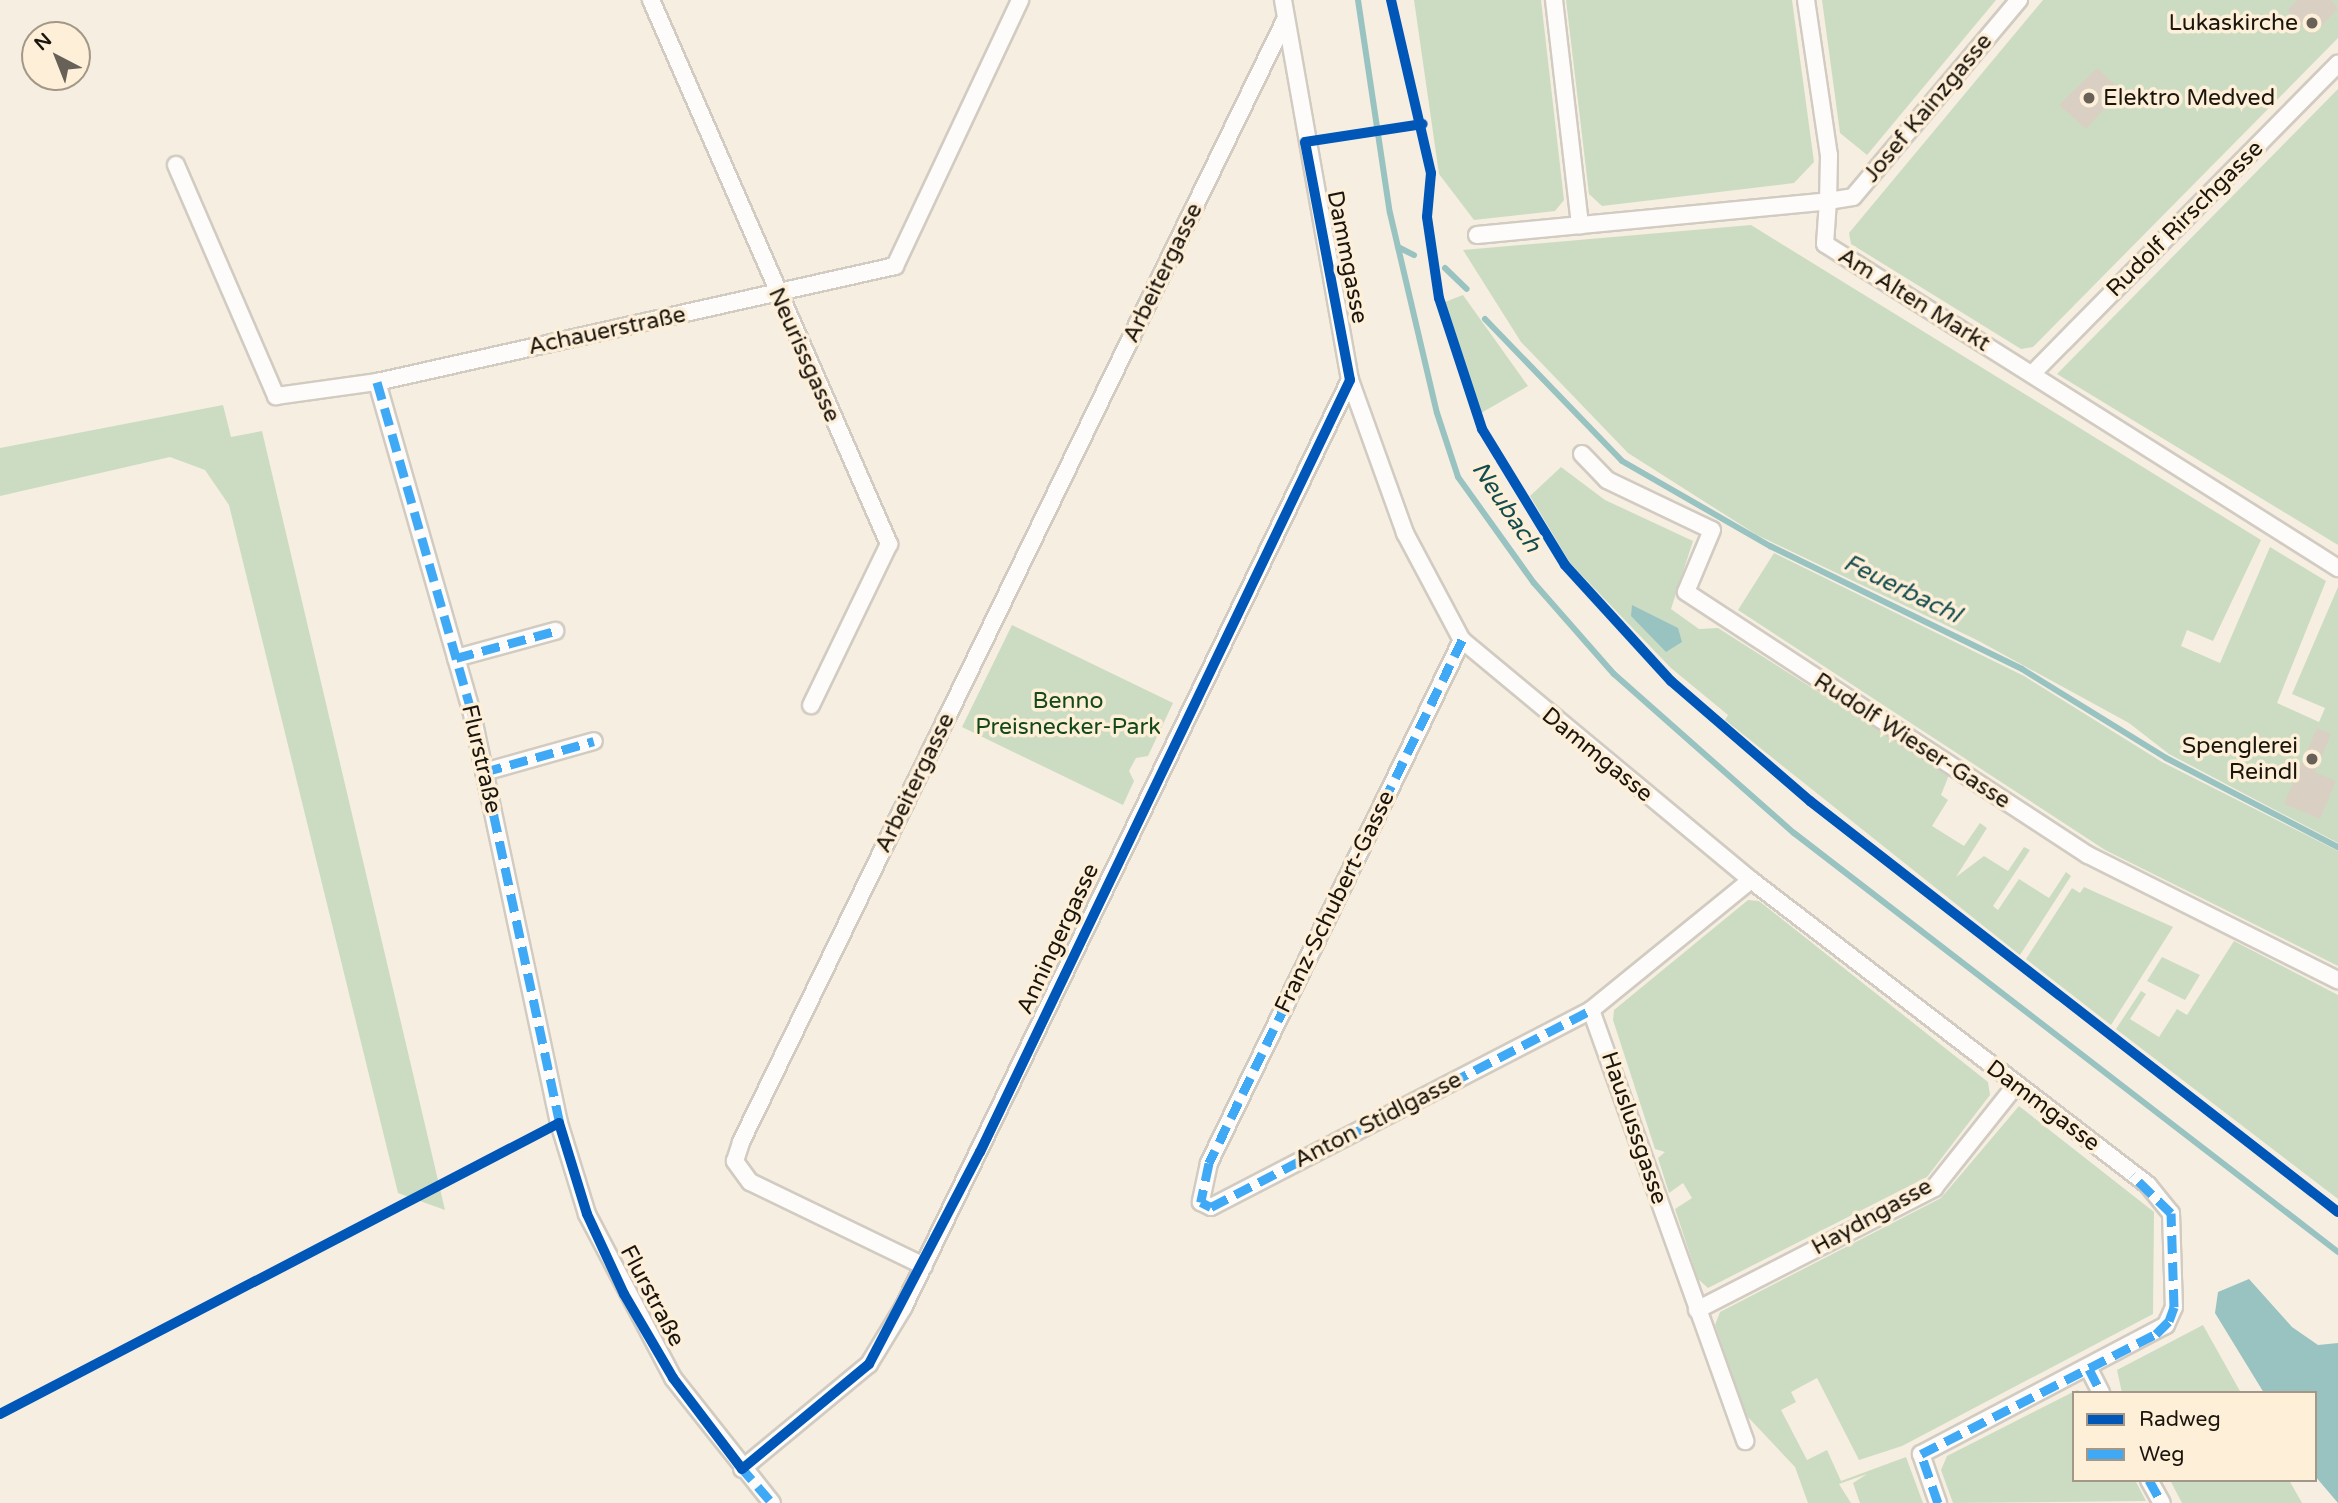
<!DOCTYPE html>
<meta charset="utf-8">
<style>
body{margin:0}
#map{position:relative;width:2338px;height:1503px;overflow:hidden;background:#f6eee1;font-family:"Varela Round",sans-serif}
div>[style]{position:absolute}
.green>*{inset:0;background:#ccdcc2}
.water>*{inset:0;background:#99c3c1}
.stream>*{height:6px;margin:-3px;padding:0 3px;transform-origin:3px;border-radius:3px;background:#99c3c1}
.building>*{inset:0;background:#dacfc3}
.roads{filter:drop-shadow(2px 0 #d1cbc1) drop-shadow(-2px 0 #d1cbc1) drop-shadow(0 2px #d1cbc1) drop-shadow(0 -2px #d1cbc1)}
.minor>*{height:16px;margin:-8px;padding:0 8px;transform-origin:8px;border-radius:8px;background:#fefcfa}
.quiet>*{height:9px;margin-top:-4.5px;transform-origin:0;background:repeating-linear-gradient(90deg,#3fa9f5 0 18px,transparent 0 27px)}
.cycleway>*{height:10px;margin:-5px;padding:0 5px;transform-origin:5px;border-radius:5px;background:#0057b8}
.dots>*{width:19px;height:19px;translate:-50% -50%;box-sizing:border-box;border:4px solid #feefd9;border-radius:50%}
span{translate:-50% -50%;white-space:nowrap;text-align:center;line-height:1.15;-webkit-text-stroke:7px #feefd9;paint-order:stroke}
.poi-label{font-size:23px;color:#1a150d}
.right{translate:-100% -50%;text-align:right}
.left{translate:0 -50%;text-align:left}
.street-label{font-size:23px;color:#1a150d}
.park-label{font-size:23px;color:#134818}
.water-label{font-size:24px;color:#124c4e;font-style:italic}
.legend{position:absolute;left:2072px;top:1391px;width:245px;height:91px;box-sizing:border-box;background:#feefd9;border:2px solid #a39887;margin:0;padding:9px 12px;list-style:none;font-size:21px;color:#1a150d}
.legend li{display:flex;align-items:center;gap:14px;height:35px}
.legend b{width:35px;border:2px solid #a39887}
.north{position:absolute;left:21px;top:21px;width:70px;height:70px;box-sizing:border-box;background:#feefd9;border:2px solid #a39887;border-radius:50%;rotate:318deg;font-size:19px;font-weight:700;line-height:28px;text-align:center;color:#1a150d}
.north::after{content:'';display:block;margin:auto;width:24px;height:32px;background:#676157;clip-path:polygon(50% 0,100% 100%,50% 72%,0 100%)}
</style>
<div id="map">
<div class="green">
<i style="clip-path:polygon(1414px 0,1541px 0,1564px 200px,1555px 211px,1474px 220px,1439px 174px)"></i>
<i style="clip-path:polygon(1566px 0,1792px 0,1814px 162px,1794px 183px,1602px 206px,1589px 194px)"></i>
<i style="clip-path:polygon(1822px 0,1996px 0,1867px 155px,1840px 133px)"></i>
<i style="clip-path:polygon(2043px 0,2338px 0,2338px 38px,2033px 347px,2021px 349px,1851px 244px,1849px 233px)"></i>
<i style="clip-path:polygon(2338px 89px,2338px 545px,2057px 374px)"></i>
<i style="clip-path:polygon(1751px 225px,2261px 540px,2213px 641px,2187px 630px,2181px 646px,2220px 663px,2270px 547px,2326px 581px,2277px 703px,2319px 722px,2325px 708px,2292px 694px,2338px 587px,2338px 843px,2169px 754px,2129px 723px,1977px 640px,1757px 535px,1628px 453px,1521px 342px,1463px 250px)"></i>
<i style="clip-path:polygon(1463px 295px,1528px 386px,1481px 413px,1445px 302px)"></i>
<i style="clip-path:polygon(223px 405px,231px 437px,262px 431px,445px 1210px,398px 1193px,229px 505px,205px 470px,170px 457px,0 496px,0 448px)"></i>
<i style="clip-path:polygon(1561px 467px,1605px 500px,1693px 541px,1671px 609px,1699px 629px,1718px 628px,1949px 775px,1941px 795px,1948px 800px,1932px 826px,1964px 846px,1980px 823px,1987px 828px,1956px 877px,1984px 856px,2008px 871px,2024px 847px,2030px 850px,1993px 906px,1998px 910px,2019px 879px,2049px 898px,2066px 872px,2071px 876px,2020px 955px,1725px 720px,1728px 715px,1671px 668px,1570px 563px,1530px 496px)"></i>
<i style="clip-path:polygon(1774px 553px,2024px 676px,2162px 762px,2338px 851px,2338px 966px,2105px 850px,1738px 610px)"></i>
<i style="clip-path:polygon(1012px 625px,1173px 703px,1148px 756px,1136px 758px,1129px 771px,1134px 781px,1123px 805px,962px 727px)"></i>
<i style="clip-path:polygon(2084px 887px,2173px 927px,2111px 1025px,2026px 959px,2072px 888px,2080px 893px)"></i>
<i style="clip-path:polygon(1748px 900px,1759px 901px,1988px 1082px,1990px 1095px,1927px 1177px,1708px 1288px,1698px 1279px,1675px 1209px,1692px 1198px,1683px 1183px,1669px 1193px,1658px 1158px,1665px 1152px,1655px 1149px,1613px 1020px,1614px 1010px)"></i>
<i style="clip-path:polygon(2234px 941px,2338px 995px,2338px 1199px,2116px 1029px,2141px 991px,2146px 994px,2130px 1019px,2159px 1037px,2177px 1009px,2187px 1015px)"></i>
<i style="clip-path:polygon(2162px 957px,2200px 975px,2185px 1000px,2147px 981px)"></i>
<i style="clip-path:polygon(2019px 1106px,2154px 1212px,2153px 1314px,1902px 1446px,1859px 1460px,1817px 1378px,1791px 1392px,1796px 1402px,1781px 1410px,1807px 1460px,1827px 1450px,1841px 1481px,1906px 1457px,1923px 1503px,1860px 1503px,1853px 1483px,1867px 1474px,1839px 1484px,1851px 1503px,1808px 1503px,1795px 1467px,1746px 1415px,1715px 1325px,1720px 1312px,1941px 1198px)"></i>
<i style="clip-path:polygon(2203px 1325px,2241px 1393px,2122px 1393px,2117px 1370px)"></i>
<i style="clip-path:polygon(2077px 1390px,2084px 1393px,2074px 1393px,2074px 1480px,2135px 1480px,2146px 1501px,1953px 1503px,1941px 1470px,1947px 1456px)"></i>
<i style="clip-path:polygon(2170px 1480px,2289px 1480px,2302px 1503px,2182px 1503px)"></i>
</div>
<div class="water">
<i style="clip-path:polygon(1632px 605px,1678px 628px,1682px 642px,1666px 652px,1631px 616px)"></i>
<i style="clip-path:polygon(2249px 1279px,2292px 1327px,2318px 1345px,2338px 1343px,2338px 1503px,2315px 1476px,2315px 1393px,2264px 1393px,2215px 1313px,2218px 1292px)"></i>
</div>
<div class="stream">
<i style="left:1358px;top:0;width:215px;rotate:81.5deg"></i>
<i style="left:1390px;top:213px;width:205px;rotate:76.8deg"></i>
<i style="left:1437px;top:413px;width:67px;rotate:71.8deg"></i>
<i style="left:1458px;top:477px;width:130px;rotate:54.4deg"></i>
<i style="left:1534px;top:583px;width:121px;rotate:48.7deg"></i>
<i style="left:1614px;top:674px;width:240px;rotate:41.5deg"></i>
<i style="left:1794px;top:833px;width:687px;rotate:37.6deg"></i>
<i style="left:1398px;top:247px;width:18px;rotate:27deg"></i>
<i style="left:1445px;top:268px;width:30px;rotate:44deg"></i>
<i style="left:1485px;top:319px;width:197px;rotate:46deg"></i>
<i style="left:1622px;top:461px;width:171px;rotate:29.9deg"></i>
<i style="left:1770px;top:546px;width:280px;rotate:26deg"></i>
<i style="left:2022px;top:669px;width:169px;rotate:31.7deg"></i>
<i style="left:2166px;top:758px;width:194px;rotate:27.4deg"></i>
</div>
<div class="building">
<i style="clip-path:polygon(2297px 0,2331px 0,2338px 9px,2312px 35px,2287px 11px)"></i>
<i style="clip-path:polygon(2097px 68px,2121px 90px,2086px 129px,2059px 105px)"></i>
<i style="clip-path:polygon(2317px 728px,2331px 734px,2315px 772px,2336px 781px,2320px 819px,2284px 804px)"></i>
</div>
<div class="roads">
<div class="minor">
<i style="left:651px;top:0;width:594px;rotate:66.37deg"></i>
<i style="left:889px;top:544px;width:179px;rotate:115.8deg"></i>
<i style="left:1283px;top:0;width:386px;rotate:80deg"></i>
<i style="left:1350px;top:380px;width:163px;rotate:70.2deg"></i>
<i style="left:1405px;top:533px;width:121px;rotate:62deg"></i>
<i style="left:1462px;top:640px;width:376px;rotate:39.7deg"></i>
<i style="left:1751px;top:880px;width:501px;rotate:37.53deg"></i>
<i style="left:2148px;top:1185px;width:36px;rotate:51deg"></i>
<i style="left:2171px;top:1213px;width:94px;rotate:88.2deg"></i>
<i style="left:2174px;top:1307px;width:20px;rotate:114deg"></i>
<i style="left:2166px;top:1325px;width:277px;rotate:152.2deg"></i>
<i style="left:1921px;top:1454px;width:52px;rotate:70.9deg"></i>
<i style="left:1554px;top:0;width:227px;rotate:83.4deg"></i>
<i style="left:1806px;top:0;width:157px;rotate:81.6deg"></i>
<i style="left:1829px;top:155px;width:46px;rotate:91.2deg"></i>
<i style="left:1828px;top:201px;width:25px;rotate:-9deg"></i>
<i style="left:1853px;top:197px;width:258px;rotate:-49.9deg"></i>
<i style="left:176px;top:165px;width:252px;rotate:66.6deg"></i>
<i style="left:276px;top:396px;width:102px;rotate:-7.9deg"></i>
<i style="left:377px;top:382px;width:531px;rotate:-12.62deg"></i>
<i style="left:895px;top:266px;width:294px;rotate:-64.8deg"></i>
<i style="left:1477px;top:235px;width:353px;rotate:-5.5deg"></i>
<i style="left:1828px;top:201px;width:43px;rotate:94deg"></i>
<i style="left:1825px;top:244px;width:607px;rotate:32.28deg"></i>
<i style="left:2032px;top:374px;width:436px;rotate:-45.4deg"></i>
<i style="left:377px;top:382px;width:340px;rotate:74deg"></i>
<i style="left:471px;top:709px;width:423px;rotate:78deg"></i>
<i style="left:559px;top:1123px;width:95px;rotate:72.9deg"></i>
<i style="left:587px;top:1214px;width:185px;rotate:62.3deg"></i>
<i style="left:673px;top:1378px;width:159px;rotate:51.6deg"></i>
<i style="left:1582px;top:454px;width:36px;rotate:46deg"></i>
<i style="left:1607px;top:480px;width:116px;rotate:25.5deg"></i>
<i style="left:1712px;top:530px;width:67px;rotate:112.8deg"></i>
<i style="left:1686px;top:592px;width:480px;rotate:33.2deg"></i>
<i style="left:2088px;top:855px;width:280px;rotate:26.6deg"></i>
<i style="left:1462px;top:640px;width:581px;rotate:115.82deg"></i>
<i style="left:1209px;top:1163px;width:40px;rotate:102deg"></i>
<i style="left:1201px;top:1202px;width:11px;rotate:27deg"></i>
<i style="left:1211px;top:1207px;width:428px;rotate:-27.4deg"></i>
<i style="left:1591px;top:1010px;width:206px;rotate:-39.1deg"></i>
<i style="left:456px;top:658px;width:103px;rotate:-15.3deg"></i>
<i style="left:484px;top:772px;width:114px;rotate:-15.7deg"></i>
<i style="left:1591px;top:1010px;width:458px;rotate:70.3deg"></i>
<i style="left:924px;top:1266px;width:193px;rotate:-154.2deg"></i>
<i style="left:750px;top:1182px;width:26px;rotate:-126deg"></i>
<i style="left:735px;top:1161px;width:20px;rotate:-72deg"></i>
<i style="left:741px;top:1142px;width:1247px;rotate:-64.13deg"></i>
<i style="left:1697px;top:1310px;width:267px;rotate:-27.2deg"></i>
<i style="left:1934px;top:1188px;width:130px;rotate:-51.5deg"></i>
<i style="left:2089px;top:1369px;width:27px;rotate:63deg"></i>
<i style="left:742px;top:1469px;width:165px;rotate:-39.6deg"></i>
<i style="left:869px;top:1364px;width:66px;rotate:-58.7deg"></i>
<i style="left:903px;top:1308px;width:1030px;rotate:-64.28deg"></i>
<i style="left:2149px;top:1480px;width:26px;rotate:61deg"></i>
</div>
</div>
<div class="quiet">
<i style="left:377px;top:382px;width:340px;rotate:74deg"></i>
<i style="left:471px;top:709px;width:430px;rotate:77.9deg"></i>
<i style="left:1462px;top:640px;width:581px;rotate:115.82deg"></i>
<i style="left:1209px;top:1163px;width:40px;rotate:102deg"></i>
<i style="left:1201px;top:1202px;width:11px;rotate:27deg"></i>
<i style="left:1211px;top:1207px;width:428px;rotate:-27.4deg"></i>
<i style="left:456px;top:658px;width:103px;rotate:-15.3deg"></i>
<i style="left:484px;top:772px;width:114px;rotate:-15.7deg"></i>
<i style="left:2089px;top:1369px;width:27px;rotate:63deg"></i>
<i style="left:740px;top:1466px;width:49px;rotate:49.1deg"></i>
<i style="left:2149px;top:1480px;width:26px;rotate:61deg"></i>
<i style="left:1938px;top:1503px;width:52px;rotate:-109.1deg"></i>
<i style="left:1921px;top:1454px;width:264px;rotate:-27.1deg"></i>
<i style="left:2156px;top:1334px;width:18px;rotate:-45deg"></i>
<i style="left:2169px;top:1321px;width:15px;rotate:-70deg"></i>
<i style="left:2174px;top:1307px;width:94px;rotate:-91.8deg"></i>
<i style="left:2171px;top:1213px;width:54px;rotate:-135.7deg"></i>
</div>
<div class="cycleway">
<i style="left:1391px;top:0;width:178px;rotate:77deg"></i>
<i style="left:1431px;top:173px;width:44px;rotate:95.2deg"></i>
<i style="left:1427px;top:217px;width:82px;rotate:81.6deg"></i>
<i style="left:1439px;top:298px;width:138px;rotate:71.8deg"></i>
<i style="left:1482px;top:429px;width:159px;rotate:58.6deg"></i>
<i style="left:1565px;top:565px;width:157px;rotate:47.6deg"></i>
<i style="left:1671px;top:681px;width:184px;rotate:40.8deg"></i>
<i style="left:1810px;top:801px;width:669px;rotate:37.9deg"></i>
<i style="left:0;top:1414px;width:630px;rotate:-27.5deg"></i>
<i style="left:559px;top:1123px;width:95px;rotate:72.9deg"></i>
<i style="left:587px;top:1214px;width:88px;rotate:65.2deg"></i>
<i style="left:624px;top:1294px;width:97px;rotate:59.7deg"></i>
<i style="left:673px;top:1378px;width:114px;rotate:52.8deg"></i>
<i style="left:742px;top:1469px;width:165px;rotate:-39.6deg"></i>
<i style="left:869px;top:1364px;width:239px;rotate:-62.4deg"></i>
<i style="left:980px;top:1152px;width:856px;rotate:-64.39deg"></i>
<i style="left:1350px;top:380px;width:242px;rotate:-100.7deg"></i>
<i style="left:1305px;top:142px;width:119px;rotate:-8.7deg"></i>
</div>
<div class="dots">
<i style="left:2312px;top:23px;background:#676157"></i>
<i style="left:2089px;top:98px;background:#676157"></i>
<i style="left:2312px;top:759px;background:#676157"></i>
</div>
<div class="poi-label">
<span class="right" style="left:2298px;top:23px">Lukaskirche</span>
<span class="left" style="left:2103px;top:98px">Elektro Medved</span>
<span class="right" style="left:2298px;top:759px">Spenglerei<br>Reindl</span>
</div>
<div class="street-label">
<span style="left:1928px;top:108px;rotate:-50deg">Josef Kainzgasse</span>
<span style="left:2185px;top:219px;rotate:-45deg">Rudolf Rirschgasse</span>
<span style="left:1347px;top:257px;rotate:79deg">Dammgasse</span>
<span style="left:1163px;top:273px;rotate:-64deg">Arbeitergasse</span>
<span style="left:1914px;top:300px;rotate:32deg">Am Alten Markt</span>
<span style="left:607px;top:331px;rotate:-12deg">Achauerstraße</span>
<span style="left:804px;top:355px;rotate:66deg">Neurissgasse</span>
<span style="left:1912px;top:741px;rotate:33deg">Rudolf Wieser-Gasse</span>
<span style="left:1597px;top:755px;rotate:39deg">Dammgasse</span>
<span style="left:481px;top:759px;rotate:77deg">Flurstraße</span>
<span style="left:915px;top:783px;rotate:-64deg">Arbeitergasse</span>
<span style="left:1335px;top:902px;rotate:-64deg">Franz-Schubert-Gasse</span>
<span style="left:1058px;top:939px;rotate:-65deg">Anningergasse</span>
<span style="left:2043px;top:1106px;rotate:37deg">Dammgasse</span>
<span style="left:1378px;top:1120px;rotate:-27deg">Anton Stidlgasse</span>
<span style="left:1634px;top:1128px;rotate:71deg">Hauslussgasse</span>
<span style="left:1872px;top:1217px;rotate:-29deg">Haydngasse</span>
<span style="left:652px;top:1296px;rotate:62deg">Flurstraße</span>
</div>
<div class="park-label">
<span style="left:1068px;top:714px">Benno<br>Preisnecker-Park</span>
</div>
<div class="water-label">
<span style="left:1506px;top:507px;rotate:56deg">Neubach</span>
<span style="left:1902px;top:589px;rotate:26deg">Feuerbachl</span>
</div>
<ul class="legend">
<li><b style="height:9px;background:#0057b8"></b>Radweg</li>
<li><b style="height:9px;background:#3fa9f5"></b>Weg</li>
</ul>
<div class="north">N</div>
</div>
